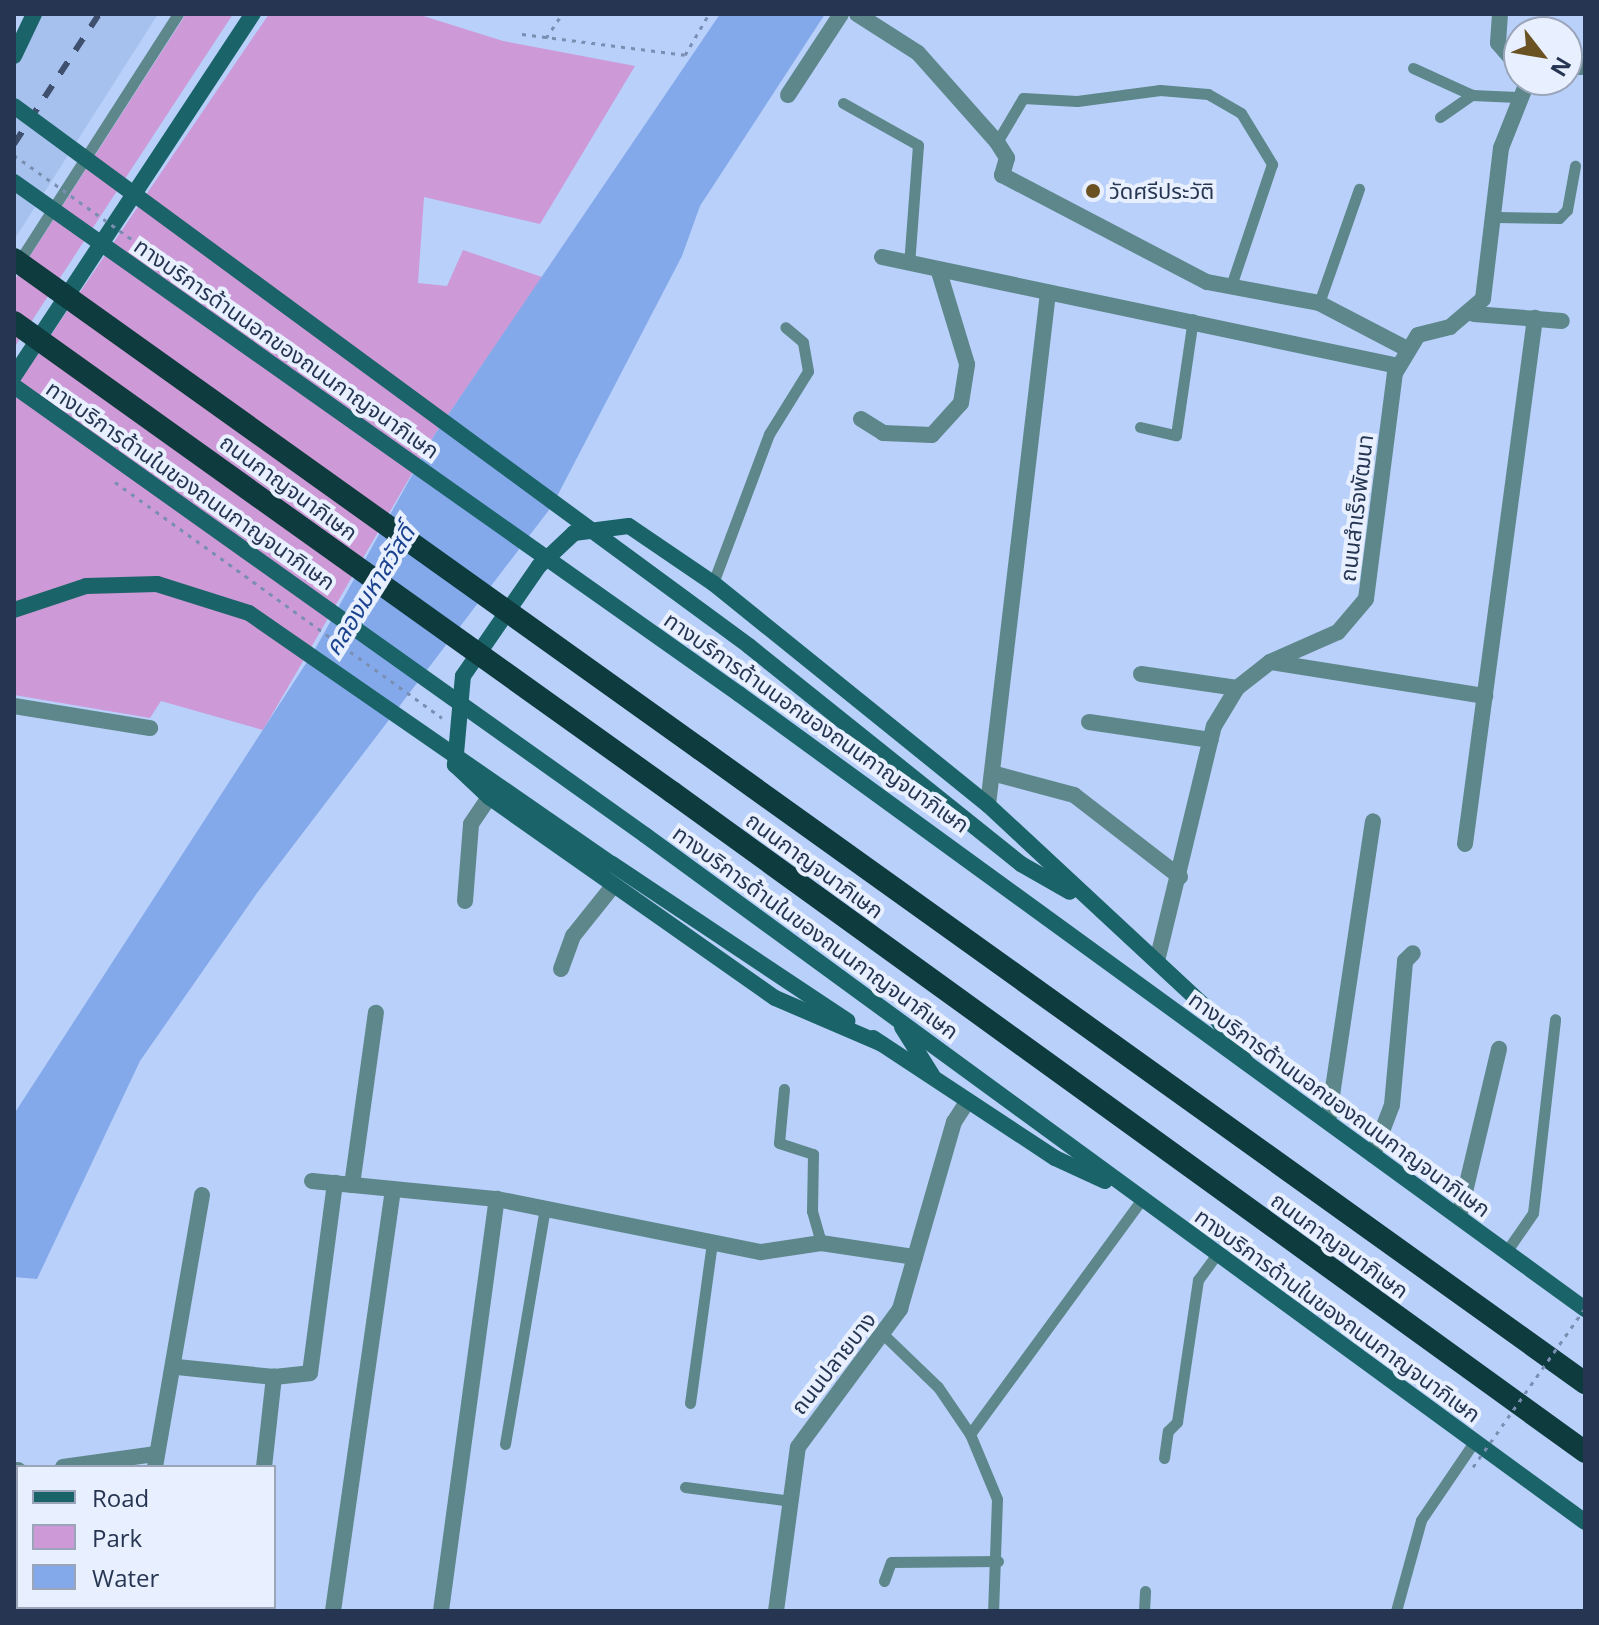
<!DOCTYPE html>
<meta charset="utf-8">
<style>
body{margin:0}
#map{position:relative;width:1599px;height:1625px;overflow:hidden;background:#b8d0fa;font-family:"Open Sans","Noto Sans Thai",sans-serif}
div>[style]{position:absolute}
.built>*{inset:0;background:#a7c1ee}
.green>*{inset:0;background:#cd99d6}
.water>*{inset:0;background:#84a9ea}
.path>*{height:3px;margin-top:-1.5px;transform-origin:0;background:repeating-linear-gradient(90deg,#7a8eb2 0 4px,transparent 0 10px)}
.service>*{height:11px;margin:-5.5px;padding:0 5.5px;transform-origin:5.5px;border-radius:5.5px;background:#5d878a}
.minor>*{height:16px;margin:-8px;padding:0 8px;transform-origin:8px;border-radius:8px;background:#5d878a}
.tertiary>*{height:16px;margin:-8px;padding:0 8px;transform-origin:8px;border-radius:8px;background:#5d878a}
.secondary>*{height:16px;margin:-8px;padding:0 8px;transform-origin:8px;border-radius:8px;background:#1a6469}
.trunk>*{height:22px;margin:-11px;padding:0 11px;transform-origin:11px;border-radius:11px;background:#0e3b3e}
.rail>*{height:6px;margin-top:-3px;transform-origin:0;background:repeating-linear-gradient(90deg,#3f506e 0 14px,transparent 0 28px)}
.path-bridge>*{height:3px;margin-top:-1.5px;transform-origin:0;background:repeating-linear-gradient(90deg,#7a8eb2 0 4px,transparent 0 10px)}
.secondary-bridge>*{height:16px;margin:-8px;padding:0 8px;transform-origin:8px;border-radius:8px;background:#1a6469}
.trunk-bridge>*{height:22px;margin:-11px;padding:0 11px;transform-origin:11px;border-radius:11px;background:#0e3b3e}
.dots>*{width:22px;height:22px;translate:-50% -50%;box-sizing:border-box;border:4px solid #e8f0ff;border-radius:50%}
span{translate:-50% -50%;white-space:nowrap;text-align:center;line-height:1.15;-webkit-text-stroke:8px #e8f0ff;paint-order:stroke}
.poi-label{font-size:22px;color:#263551}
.left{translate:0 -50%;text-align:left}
.street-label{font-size:22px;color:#263551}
.water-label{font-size:24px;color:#1b438f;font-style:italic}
.frame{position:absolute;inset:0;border:16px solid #263551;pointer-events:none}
.legend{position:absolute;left:16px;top:1465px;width:260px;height:144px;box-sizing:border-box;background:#e8f0ff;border:2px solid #9aa5b9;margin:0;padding:10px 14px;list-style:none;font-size:24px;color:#263551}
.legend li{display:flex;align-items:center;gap:16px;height:40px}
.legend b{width:40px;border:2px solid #9aa5b9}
.north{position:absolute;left:1503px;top:16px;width:80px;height:80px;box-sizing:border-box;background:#e8f0ff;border:2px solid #9aa5b9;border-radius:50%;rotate:121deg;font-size:22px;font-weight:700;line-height:32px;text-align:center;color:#263551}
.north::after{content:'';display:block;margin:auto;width:28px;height:36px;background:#6b5223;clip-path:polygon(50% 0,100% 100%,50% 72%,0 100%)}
</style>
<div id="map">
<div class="built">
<i style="clip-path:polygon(43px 14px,158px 14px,14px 240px,14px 57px)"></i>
</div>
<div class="green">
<i style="clip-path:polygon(186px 14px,233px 14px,14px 348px,14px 281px)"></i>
<i style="clip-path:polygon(269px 14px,417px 14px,503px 41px,635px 66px,540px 224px,424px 197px,418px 283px,447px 286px,463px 250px,542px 277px,435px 434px,263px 730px,161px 701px,150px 718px,14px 695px,14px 389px)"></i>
</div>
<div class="water">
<i style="clip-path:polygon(720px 14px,825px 14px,700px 206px,682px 256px,552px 506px,257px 893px,140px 1061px,37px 1279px,14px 1277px,14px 1114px,314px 651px,435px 434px)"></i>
</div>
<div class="path">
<i style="left:522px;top:34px;width:164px;rotate:7.3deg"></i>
<i style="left:685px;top:55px;width:48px;rotate:-59.7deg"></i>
<i style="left:546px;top:38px;width:29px;rotate:-56deg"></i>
<i style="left:115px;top:482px;width:403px;rotate:35.8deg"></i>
</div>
<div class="service">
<i style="left:1413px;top:68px;width:65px;rotate:24.6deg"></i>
<i style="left:843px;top:103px;width:86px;rotate:29.2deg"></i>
<i style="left:918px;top:145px;width:119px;rotate:94.3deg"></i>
<i style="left:1440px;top:117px;width:39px;rotate:-35deg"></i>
<i style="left:1472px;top:95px;width:45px;rotate:2.5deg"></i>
<i style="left:997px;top:142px;width:51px;rotate:-59.4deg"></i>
<i style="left:1023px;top:98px;width:54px;rotate:3.2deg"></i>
<i style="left:1077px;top:101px;width:84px;rotate:-7.5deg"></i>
<i style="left:1160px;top:90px;width:48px;rotate:4.8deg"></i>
<i style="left:1208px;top:94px;width:38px;rotate:30deg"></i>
<i style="left:1241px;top:113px;width:60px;rotate:58.7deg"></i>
<i style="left:1272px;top:164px;width:129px;rotate:108.6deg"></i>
<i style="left:1496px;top:217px;width:63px;rotate:0.9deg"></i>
<i style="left:1559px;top:218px;width:11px;rotate:-45deg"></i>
<i style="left:1567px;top:210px;width:45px;rotate:-79.7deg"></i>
<i style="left:18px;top:263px;width:296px;rotate:-57.3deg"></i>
<i style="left:1319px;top:303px;width:121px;rotate:-70.7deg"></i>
<i style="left:1140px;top:427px;width:37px;rotate:13deg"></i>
<i style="left:1176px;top:435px;width:117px;rotate:-81.7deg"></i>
<i style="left:713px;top:583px;width:159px;rotate:-69.4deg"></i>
<i style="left:769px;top:434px;width:74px;rotate:-58.2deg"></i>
<i style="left:808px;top:371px;width:29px;rotate:-100deg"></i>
<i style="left:803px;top:342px;width:23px;rotate:-140deg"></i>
<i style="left:784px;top:1089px;width:54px;rotate:95.3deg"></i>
<i style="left:779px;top:1143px;width:36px;rotate:18deg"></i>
<i style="left:813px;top:1154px;width:57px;rotate:91deg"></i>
<i style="left:812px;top:1211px;width:33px;rotate:74deg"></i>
<i style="left:1506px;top:1252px;width:47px;rotate:-55.3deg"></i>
<i style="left:1533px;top:1213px;width:195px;rotate:-83.5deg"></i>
<i style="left:886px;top:1337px;width:72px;rotate:43.9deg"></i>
<i style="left:938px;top:1387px;width:57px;rotate:55.8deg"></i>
<i style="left:970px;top:1434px;width:70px;rotate:67.4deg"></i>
<i style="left:997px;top:1499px;width:112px;rotate:92deg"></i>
<i style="left:690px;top:1403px;width:162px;rotate:-82.2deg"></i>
<i style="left:970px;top:1434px;width:291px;rotate:-53.8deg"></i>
<i style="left:505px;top:1444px;width:239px;rotate:-80.4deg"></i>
<i style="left:1164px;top:1458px;width:27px;rotate:-82deg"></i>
<i style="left:1168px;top:1431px;width:13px;rotate:-45deg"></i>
<i style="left:1177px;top:1422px;width:144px;rotate:-81.6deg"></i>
<i style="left:1198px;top:1280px;width:32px;rotate:-54deg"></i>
<i style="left:685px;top:1487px;width:107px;rotate:7.5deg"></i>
<i style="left:884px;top:1581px;width:20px;rotate:-70deg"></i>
<i style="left:891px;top:1562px;width:107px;rotate:-0.5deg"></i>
<i style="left:1144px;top:1611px;width:20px;rotate:-87deg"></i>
<i style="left:1396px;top:1611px;width:94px;rotate:-74.6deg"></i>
<i style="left:1421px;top:1520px;width:94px;rotate:-55.8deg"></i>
</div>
<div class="minor">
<i style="left:857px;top:14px;width:72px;rotate:32.6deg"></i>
<i style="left:918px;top:53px;width:119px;rotate:48.4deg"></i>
<i style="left:997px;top:142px;width:19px;rotate:58deg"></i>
<i style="left:1007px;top:158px;width:18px;rotate:106deg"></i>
<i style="left:1002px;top:175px;width:231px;rotate:27.6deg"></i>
<i style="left:1207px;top:282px;width:114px;rotate:10.6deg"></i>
<i style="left:1319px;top:303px;width:97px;rotate:27.6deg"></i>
<i style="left:1500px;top:14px;width:29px;rotate:94deg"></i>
<i style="left:1498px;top:43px;width:32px;rotate:49deg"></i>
<i style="left:788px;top:95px;width:97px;rotate:-56.8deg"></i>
<i style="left:882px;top:257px;width:527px;rotate:11.93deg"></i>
<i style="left:1474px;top:314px;width:88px;rotate:4.5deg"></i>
<i style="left:861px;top:419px;width:26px;rotate:32deg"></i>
<i style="left:883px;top:433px;width:49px;rotate:2.3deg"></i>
<i style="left:932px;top:435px;width:43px;rotate:-47.8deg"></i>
<i style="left:961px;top:403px;width:39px;rotate:-81deg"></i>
<i style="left:967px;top:364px;width:96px;rotate:-106.9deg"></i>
<i style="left:1270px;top:662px;width:218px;rotate:9deg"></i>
<i style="left:1141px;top:674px;width:97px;rotate:8.3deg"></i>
<i style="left:14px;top:706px;width:138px;rotate:9.2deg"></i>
<i style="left:1089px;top:722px;width:123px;rotate:8.4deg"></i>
<i style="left:992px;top:773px;width:85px;rotate:15deg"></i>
<i style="left:1074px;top:795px;width:134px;rotate:37.7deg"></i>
<i style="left:988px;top:805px;width:516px;rotate:-83.32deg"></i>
<i style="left:1465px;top:844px;width:531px;rotate:-82.42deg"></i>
<i style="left:465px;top:901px;width:77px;rotate:-85.5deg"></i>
<i style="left:471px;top:824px;width:32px;rotate:-56deg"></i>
<i style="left:561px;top:969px;width:35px;rotate:-70deg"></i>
<i style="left:573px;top:936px;width:64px;rotate:-51.3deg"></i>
<i style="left:1328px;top:1122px;width:304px;rotate:-81.5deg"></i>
<i style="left:1373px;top:1155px;width:53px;rotate:-69.2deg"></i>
<i style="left:1392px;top:1105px;width:145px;rotate:-84.8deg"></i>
<i style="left:1405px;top:961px;width:11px;rotate:-45deg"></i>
<i style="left:312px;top:1181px;width:186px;rotate:5.6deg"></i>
<i style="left:497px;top:1199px;width:269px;rotate:11.4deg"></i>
<i style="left:761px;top:1252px;width:61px;rotate:-8.5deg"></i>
<i style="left:821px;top:1243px;width:95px;rotate:8.5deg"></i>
<i style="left:352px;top:1185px;width:174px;rotate:-82.1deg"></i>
<i style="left:1459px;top:1217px;width:173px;rotate:-76.6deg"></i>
<i style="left:177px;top:1367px;width:98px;rotate:5.9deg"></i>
<i style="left:274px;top:1377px;width:36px;rotate:-6deg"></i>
<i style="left:310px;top:1373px;width:192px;rotate:-82.5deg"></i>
<i style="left:63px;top:1467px;width:94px;rotate:-8deg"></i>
<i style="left:155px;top:1467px;width:276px;rotate:-80.2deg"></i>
<i style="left:264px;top:1467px;width:91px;rotate:-83.7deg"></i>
<i style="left:14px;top:1470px;width:4px"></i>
<i style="left:30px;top:1611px;width:4px;rotate:-90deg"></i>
<i style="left:134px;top:1611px;width:4px;rotate:-76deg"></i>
<i style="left:249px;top:1611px;width:4px;rotate:-90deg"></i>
<i style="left:333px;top:1611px;width:426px;rotate:-81.9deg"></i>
<i style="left:441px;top:1611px;width:416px;rotate:-82.3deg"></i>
</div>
<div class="tertiary">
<i style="left:1567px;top:67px;width:18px"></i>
<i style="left:1157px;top:961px;width:242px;rotate:-76.4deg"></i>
<i style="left:1214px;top:726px;width:44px;rotate:-58.8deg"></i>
<i style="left:1237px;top:688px;width:42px;rotate:-38.2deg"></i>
<i style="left:1270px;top:662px;width:74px;rotate:-23.8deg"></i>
<i style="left:1338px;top:632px;width:43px;rotate:-49.7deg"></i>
<i style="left:1366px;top:599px;width:228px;rotate:-82.7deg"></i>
<i style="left:1395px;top:373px;width:44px;rotate:-58.8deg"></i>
<i style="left:1418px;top:335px;width:33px;rotate:-14deg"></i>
<i style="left:1450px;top:327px;width:43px;rotate:-40.3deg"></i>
<i style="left:1483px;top:299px;width:152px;rotate:-83.2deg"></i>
<i style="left:1501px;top:148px;width:73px;rotate:-68.3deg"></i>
<i style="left:776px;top:1611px;width:165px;rotate:-82.4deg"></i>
<i style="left:798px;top:1447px;width:172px;rotate:-53.5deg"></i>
<i style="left:900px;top:1309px;width:195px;rotate:-73.9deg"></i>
<i style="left:954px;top:1122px;width:24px;rotate:-57deg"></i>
</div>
<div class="secondary">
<i style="left:14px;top:56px;width:47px;rotate:-64.5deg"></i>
<i style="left:14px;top:376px;width:434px;rotate:-56.6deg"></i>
<i style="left:749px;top:646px;width:349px;rotate:38.7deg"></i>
<i style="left:1021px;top:864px;width:56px;rotate:29.7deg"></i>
<i style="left:739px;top:694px;width:1046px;rotate:36.02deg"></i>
<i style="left:645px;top:835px;width:1164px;rotate:36.16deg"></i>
<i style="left:612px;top:864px;width:283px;rotate:33.7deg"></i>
<i style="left:902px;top:1027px;width:57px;rotate:58deg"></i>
<i style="left:873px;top:1038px;width:218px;rotate:33.4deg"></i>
<i style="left:1055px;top:1158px;width:55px;rotate:24.7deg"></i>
<i style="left:882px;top:1044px;width:116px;rotate:-156.7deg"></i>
<i style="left:775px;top:998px;width:350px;rotate:-144.9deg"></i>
<i style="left:489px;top:797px;width:47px;rotate:-136.7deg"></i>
<i style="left:455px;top:765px;width:89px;rotate:-84.9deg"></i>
<i style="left:463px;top:676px;width:134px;rotate:-55.4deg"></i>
<i style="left:539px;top:566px;width:48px;rotate:-43.3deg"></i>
<i style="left:574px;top:533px;width:55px;rotate:-7.3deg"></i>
<i style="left:629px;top:526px;width:102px;rotate:34.2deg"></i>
<i style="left:713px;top:583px;width:353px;rotate:38.9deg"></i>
<i style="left:988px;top:805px;width:309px;rotate:42.9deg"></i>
<i style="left:1214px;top:1015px;width:57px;rotate:55.8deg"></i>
</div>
<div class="trunk">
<i style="left:700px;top:749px;width:1089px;rotate:35.62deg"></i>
<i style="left:672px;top:792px;width:1127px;rotate:35.86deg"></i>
</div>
<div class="rail">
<i style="left:14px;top:144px;width:155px;rotate:-56.8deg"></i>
</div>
<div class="path-bridge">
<i style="left:14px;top:155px;width:459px;rotate:35.6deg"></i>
<i style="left:1473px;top:1467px;width:194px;rotate:-54.8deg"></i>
</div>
<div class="secondary-bridge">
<i style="left:14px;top:106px;width:912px;rotate:36.3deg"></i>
<i style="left:14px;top:182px;width:888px;rotate:35.23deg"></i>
<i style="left:14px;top:386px;width:774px;rotate:35.43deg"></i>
<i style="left:14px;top:610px;width:76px;rotate:-18.4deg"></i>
<i style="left:86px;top:586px;width:71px;rotate:-1.6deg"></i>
<i style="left:157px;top:584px;width:96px;rotate:17.5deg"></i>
<i style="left:249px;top:613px;width:441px;rotate:34.7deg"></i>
</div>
<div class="trunk-bridge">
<i style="left:14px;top:259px;width:843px;rotate:35.54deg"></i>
<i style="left:14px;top:322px;width:809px;rotate:35.54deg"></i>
</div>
<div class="dots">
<i style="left:1093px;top:191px;background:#6b5223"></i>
</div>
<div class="poi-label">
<span class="left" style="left:1109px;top:191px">วัดศรีประวัติ</span>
</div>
<div class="street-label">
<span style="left:287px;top:348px;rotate:35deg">ทางบริการด้านนอกของถนนกาญจนาภิเษก</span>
<span style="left:191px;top:485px;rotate:35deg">ทางบริการด้านในของถนนกาญจนาภิเษก</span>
<span style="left:289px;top:487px;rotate:36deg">ถนนกาญจนาภิเษก</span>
<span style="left:1356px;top:508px;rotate:-83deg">ถนนสำเร็จพัฒนา</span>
<span style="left:817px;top:722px;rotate:35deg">ทางบริการด้านนอกของถนนกาญจนาภิเษก</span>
<span style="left:815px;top:865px;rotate:36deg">ถนนกาญจนาภิเษก</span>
<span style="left:816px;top:932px;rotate:36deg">ทางบริการด้านในของถนนกาญจนาภิเษก</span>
<span style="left:1340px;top:1104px;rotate:36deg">ทางบริการด้านนอกของถนนกาญจนาภิเษก</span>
<span style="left:1340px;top:1245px;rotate:36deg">ถนนกาญจนาภิเษก</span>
<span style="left:1338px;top:1315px;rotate:36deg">ทางบริการด้านในของถนนกาญจนาภิเษก</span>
<span style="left:833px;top:1363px;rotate:-52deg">ถนนปลายบาง</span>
</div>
<div class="water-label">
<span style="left:369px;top:590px;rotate:-58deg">คลองมหาสวัสดิ์</span>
</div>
<div class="frame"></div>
<ul class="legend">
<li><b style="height:10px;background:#1a6469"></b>Road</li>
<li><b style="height:22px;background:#cd99d6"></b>Park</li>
<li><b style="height:22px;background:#84a9ea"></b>Water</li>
</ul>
<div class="north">N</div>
</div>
